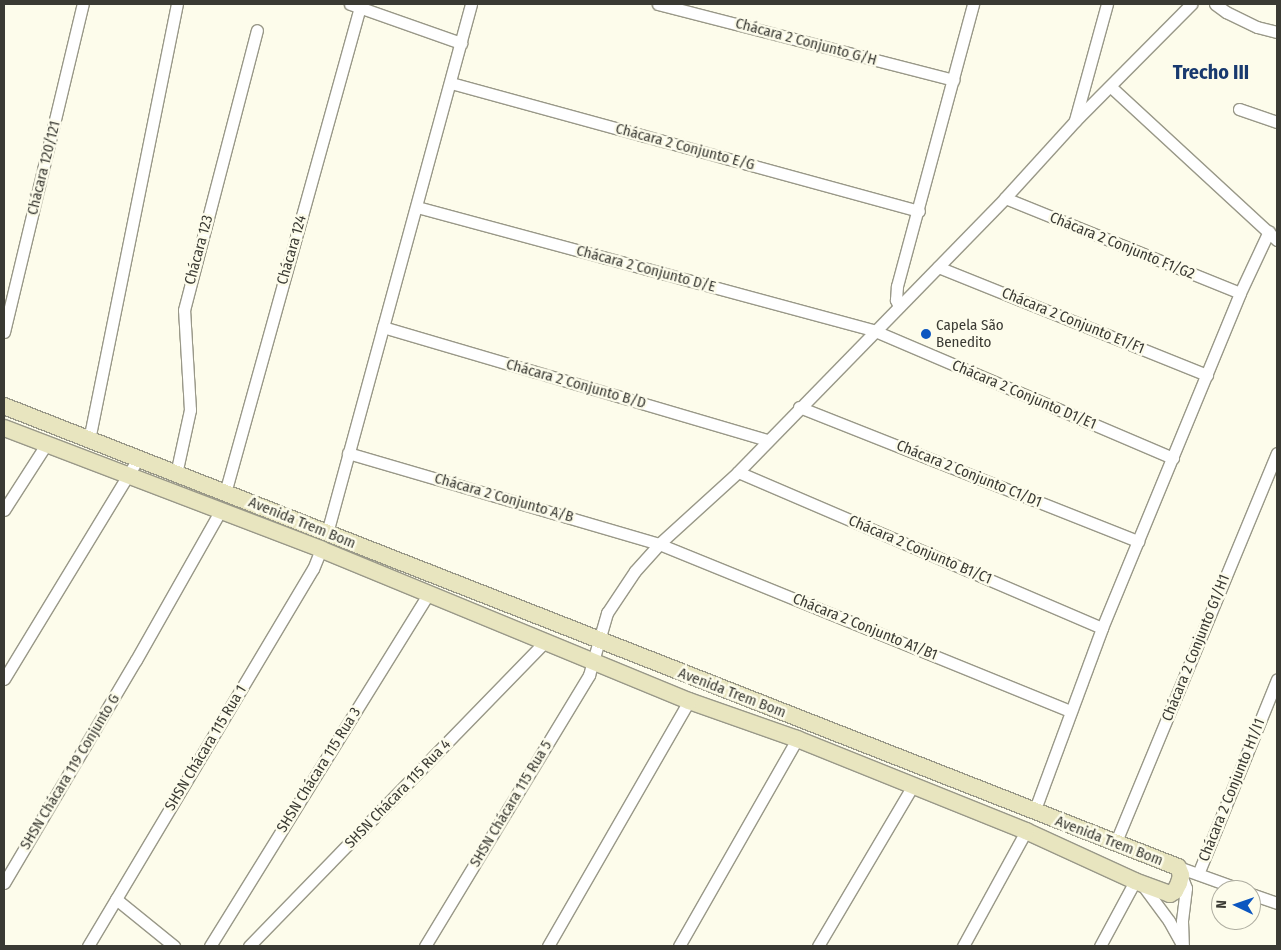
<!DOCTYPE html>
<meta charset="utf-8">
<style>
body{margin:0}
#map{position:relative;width:1281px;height:950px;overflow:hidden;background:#fdfceb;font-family:"Fira Sans Condensed",sans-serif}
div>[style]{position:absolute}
.roads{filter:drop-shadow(1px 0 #999888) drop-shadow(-1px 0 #999888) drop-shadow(0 1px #999888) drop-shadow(0 -1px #999888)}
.street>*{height:11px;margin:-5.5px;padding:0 5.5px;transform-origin:5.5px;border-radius:5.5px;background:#fff}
.secondary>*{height:16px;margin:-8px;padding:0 8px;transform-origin:8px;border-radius:8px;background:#e8e5bf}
.dots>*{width:14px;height:14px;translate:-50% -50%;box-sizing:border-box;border:2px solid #fdfceb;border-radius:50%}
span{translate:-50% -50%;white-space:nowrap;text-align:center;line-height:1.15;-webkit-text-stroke:5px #fdfceb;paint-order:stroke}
.street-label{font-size:15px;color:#3a3a33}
.poi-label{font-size:15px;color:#3a3a33}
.left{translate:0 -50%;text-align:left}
.district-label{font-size:20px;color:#18396e;font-weight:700}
.frame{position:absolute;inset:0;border:5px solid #3a3a33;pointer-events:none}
.north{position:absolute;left:1211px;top:880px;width:50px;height:50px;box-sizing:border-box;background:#fdfceb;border:1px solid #afaea1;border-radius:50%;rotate:273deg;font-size:14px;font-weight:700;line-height:20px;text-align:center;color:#3a3a33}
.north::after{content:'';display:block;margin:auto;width:18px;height:22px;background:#0c56c0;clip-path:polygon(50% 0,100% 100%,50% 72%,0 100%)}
</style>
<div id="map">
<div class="roads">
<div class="street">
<i style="left:350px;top:4px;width:118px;rotate:19.4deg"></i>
<i style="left:658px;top:4px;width:305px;rotate:14.4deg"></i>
<i style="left:1215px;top:4px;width:14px;rotate:36deg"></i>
<i style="left:1226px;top:12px;width:34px;rotate:26deg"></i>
<i style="left:1257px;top:27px;width:21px;rotate:14deg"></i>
<i style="left:451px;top:83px;width:485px;rotate:15.3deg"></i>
<i style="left:1111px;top:87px;width:226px;rotate:42.7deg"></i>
<i style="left:1239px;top:109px;width:40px;rotate:18.9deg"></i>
<i style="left:1075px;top:120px;width:120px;rotate:-74.6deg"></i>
<i style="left:1005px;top:198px;width:253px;rotate:22deg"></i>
<i style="left:417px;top:207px;width:474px;rotate:15.1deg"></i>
<i style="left:875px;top:331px;width:324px;rotate:23.1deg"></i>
<i style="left:938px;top:267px;width:290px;rotate:21.9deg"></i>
<i style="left:899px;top:306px;width:7px;rotate:-117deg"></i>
<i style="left:896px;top:300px;width:14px;rotate:-86deg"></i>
<i style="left:897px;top:286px;width:292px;rotate:-74.9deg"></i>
<i style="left:383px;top:327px;width:401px;rotate:16.4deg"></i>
<i style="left:4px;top:332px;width:337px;rotate:-76.5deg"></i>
<i style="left:799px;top:407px;width:365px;rotate:21.6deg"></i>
<i style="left:89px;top:440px;width:445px;rotate:-78.6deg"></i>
<i style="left:348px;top:453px;width:324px;rotate:16.3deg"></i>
<i style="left:659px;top:544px;width:444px;rotate:22.1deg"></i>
<i style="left:738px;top:472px;width:396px;rotate:23.2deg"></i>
<i style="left:176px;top:474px;width:66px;rotate:-77.7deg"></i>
<i style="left:190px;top:410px;width:100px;rotate:-93.4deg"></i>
<i style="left:184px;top:310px;width:289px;rotate:-75.4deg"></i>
<i style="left:225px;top:493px;width:504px;rotate:-74.48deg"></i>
<i style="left:4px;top:510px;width:80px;rotate:-57.3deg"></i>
<i style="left:327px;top:533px;width:548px;rotate:-74.77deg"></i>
<i style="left:4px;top:679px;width:258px;rotate:-58.7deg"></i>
<i style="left:1034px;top:812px;width:196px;rotate:-69.7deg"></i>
<i style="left:1102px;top:628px;width:362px;rotate:-67.6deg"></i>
<i style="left:1240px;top:293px;width:68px;rotate:-64.9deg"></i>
<i style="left:1115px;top:844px;width:423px;rotate:-67.5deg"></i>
<i style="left:1178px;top:867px;width:68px;rotate:19.8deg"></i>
<i style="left:1198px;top:874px;width:210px;rotate:-67.9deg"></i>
<i style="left:1181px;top:875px;width:14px;rotate:69deg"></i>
<i style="left:1186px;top:888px;width:33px;rotate:97deg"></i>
<i style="left:1182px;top:921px;width:23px;rotate:88deg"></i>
<i style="left:4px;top:883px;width:259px;rotate:-59.4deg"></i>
<i style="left:136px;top:660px;width:172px;rotate:-60.5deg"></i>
<i style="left:1141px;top:883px;width:47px;rotate:53.6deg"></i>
<i style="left:1169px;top:921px;width:29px;rotate:61deg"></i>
<i style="left:1251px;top:894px;width:28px;rotate:19deg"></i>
<i style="left:116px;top:899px;width:75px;rotate:39deg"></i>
<i style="left:88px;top:946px;width:439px;rotate:-59.2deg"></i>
<i style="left:313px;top:569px;width:22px;rotate:-68deg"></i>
<i style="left:210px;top:946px;width:415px;rotate:-58.2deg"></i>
<i style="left:249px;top:946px;width:426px;rotate:-45.8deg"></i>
<i style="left:425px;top:946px;width:317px;rotate:-58.8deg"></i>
<i style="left:589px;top:675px;width:65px;rotate:-73.8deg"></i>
<i style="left:607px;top:613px;width:50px;rotate:-56.3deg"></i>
<i style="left:635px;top:571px;width:36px;rotate:-48deg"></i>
<i style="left:659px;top:544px;width:107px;rotate:-42.3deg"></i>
<i style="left:738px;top:472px;width:383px;rotate:-45.7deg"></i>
<i style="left:1005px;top:198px;width:104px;rotate:-47.7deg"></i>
<i style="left:1075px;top:121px;width:165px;rotate:-45.2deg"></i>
<i style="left:548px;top:946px;width:283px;rotate:-60.1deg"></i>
<i style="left:679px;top:946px;width:238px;rotate:-60.3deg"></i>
<i style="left:818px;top:946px;width:185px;rotate:-59.4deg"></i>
<i style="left:963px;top:946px;width:131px;rotate:-61.3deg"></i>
<i style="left:1100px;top:946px;width:74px;rotate:-61.7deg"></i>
</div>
<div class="secondary">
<i style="left:4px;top:406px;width:1261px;rotate:21.44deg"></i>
<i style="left:1178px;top:867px;width:9px;rotate:69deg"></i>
<i style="left:1181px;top:875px;width:8px;rotate:104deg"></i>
<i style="left:1179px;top:883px;width:9px;rotate:117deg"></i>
<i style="left:1175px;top:891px;width:6px;rotate:149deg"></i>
<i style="left:1170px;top:894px;width:37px;rotate:-160deg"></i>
<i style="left:1135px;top:881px;width:120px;rotate:-155.4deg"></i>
<i style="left:1026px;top:831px;width:247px;rotate:-158.1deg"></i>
<i style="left:797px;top:739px;width:114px;rotate:-160.6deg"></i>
<i style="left:689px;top:701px;width:398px;rotate:-157.6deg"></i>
<i style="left:321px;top:549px;width:339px;rotate:-159.1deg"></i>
</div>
</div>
<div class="dots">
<i style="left:926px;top:334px;background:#0c56c0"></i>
</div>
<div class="street-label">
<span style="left:806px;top:42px;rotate:15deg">Chácara 2 Conjunto G/H</span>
<span style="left:685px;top:147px;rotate:15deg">Chácara 2 Conjunto E/G</span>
<span style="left:44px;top:168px;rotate:-76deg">Chácara 120/121</span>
<span style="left:1122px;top:246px;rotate:22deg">Chácara 2 Conjunto F1/G2</span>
<span style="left:199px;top:250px;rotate:-75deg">Chácara 123</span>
<span style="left:292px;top:250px;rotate:-74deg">Chácara 124</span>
<span style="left:646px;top:269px;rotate:15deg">Chácara 2 Conjunto D/E</span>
<span style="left:1073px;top:321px;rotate:22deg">Chácara 2 Conjunto E1/F1</span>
<span style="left:576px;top:384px;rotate:16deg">Chácara 2 Conjunto B/D</span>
<span style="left:1024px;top:395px;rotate:23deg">Chácara 2 Conjunto D1/E1</span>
<span style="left:969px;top:474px;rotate:22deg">Chácara 2 Conjunto C1/D1</span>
<span style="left:504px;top:498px;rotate:16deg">Chácara 2 Conjunto A/B</span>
<span style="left:302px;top:523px;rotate:22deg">Avenida Trem Bom</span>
<span style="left:920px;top:550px;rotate:23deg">Chácara 2 Conjunto B1/C1</span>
<span style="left:865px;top:627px;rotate:22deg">Chácara 2 Conjunto A1/B1</span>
<span style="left:1196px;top:648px;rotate:-68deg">Chácara 2 Conjunto G1/H1</span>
<span style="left:732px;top:693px;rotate:21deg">Avenida Trem Bom</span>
<span style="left:206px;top:748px;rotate:-59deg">SHSN Chácara 115 Rua 1</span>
<span style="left:319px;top:770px;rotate:-58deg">SHSN Chácara 115 Rua 3</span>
<span style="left:70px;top:772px;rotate:-59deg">SHSN Chácara 119 Conjunto G</span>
<span style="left:1232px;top:790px;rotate:-68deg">Chácara 2 Conjunto H1/I1</span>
<span style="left:398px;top:794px;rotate:-46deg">SHSN Chácara 115 Rua 4</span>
<span style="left:511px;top:804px;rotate:-59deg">SHSN Chácara 115 Rua 5</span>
<span style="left:1109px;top:841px;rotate:21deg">Avenida Trem Bom</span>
</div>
<div class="poi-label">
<span class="left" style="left:936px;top:334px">Capela São<br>Benedito</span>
</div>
<div class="district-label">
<span style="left:1211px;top:72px">Trecho III</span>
</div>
<div class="frame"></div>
<div class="north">N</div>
</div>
